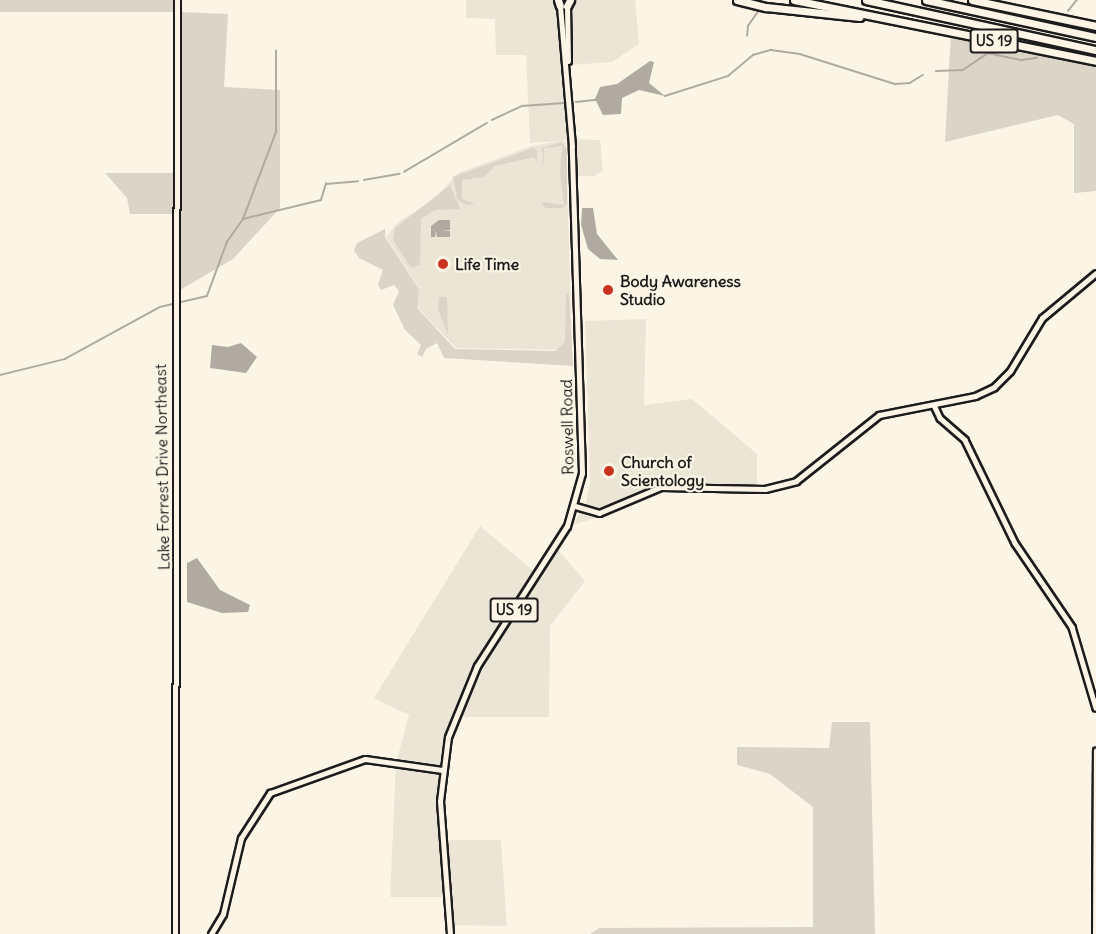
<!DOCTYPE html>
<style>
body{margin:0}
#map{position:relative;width:1096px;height:934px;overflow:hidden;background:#fcf5e5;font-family:Delius,sans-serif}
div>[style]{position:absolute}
.built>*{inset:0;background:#ebe5d6}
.green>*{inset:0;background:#dbd5c8}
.water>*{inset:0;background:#b0aba1}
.stream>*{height:1.5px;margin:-0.75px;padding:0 0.75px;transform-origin:0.75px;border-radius:0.75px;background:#b0aba1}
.roads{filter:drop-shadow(2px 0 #1c1c1c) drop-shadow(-2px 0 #1c1c1c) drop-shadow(0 2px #1c1c1c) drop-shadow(0 -2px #1c1c1c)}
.minor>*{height:4.5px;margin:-2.25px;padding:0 2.25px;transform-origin:2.25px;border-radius:2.25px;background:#fcf5e5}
.major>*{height:5px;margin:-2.5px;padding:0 2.5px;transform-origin:2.5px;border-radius:2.5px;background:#fcf5e5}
.highway>*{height:7px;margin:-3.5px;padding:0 3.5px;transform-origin:3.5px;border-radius:3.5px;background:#fcf5e5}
.dots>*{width:16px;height:16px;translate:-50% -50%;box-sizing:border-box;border:3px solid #fcf5e5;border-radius:50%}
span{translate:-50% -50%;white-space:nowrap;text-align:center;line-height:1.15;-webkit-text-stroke:4.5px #fcf5e5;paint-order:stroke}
.shield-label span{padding:2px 4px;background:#fcf5e5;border:2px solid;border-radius:4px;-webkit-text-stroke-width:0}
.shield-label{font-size:15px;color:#1c1c1c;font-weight:700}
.poi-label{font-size:16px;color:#1c1c1c;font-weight:700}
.left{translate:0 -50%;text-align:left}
.street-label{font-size:16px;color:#1c1c1c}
</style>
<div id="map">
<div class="built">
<i style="clip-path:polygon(466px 0,635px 0,639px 44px,612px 62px,570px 65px,574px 118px,568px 139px,600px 140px,603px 171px,594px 176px,572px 176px,568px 140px,563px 140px,566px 143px,572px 350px,456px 348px,419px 309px,419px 288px,386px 237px,397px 223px,433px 200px,458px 173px,532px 146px,560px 141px,530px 143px,526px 55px,496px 55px,495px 19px,466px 18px)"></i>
<i style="clip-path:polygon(646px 319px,644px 405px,692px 399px,757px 454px,757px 489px,678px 486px,634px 495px,599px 517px,572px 525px,586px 504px,590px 481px,585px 321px)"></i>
<i style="clip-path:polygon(480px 526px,537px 574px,555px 546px,585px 581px,550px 626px,549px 717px,453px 717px,446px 741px,439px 782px,442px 840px,501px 840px,507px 926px,448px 925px,443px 897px,390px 897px,396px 763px,409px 715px,374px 698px)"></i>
</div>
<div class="green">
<i style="clip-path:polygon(0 0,179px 0,180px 12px,228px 14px,224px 87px,280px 90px,280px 208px,233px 259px,175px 293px,176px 214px,130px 214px,127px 198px,105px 173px,177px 173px,179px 12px,0 12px)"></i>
<i style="clip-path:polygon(951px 33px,1096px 65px,1096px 191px,1074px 193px,1074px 124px,1058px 115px,945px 142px)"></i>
<i style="clip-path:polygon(562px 142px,567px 150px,567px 204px,562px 208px,545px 208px,542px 202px,564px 205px,560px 174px,562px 146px,544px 148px,544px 168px,542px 148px)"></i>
<i style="clip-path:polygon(533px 148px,537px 150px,537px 162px,534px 157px,495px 166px,484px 177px,462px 180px,462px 199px,475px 204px,466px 205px,457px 199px,453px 177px)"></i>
<i style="clip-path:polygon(450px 185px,460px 209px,435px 210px,421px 219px,420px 265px,411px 268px,393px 240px,395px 228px)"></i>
<i style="clip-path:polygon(385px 229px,385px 237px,419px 289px,418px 309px,455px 349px,555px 351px,565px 342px,566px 293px,569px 294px,573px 366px,444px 358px,437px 343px,426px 349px,422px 357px,417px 354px,421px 345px,405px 330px,393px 305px,399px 291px,394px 285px,381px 290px,378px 284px,383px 270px,359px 258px,354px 250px,357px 243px)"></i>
<i style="clip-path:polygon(439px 297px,447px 297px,448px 334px,438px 310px)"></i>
<i style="clip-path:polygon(832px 722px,870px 722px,875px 934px,590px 934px,599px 928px,813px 927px,813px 807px,770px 774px,737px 765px,737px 747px,829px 748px)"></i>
</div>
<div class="water">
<i style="clip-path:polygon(650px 61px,654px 62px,649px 83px,665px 96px,639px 90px,622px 98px,621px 114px,603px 115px,595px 99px,600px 87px,617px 84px)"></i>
<i style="clip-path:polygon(582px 208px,593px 208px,597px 234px,618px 260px,600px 259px,588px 249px,581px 225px)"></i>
<i style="clip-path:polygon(439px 220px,450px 220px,450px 230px,442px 230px,450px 231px,450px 237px,437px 237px,436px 231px,435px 237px,431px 237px,431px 226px)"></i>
<i style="clip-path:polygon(241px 343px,257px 357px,246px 373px,210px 368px,212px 345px,228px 347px)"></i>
<i style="clip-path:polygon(197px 558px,220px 590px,250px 605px,248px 612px,222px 613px,187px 602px,187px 563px)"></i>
</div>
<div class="stream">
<i style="left:1068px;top:11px;width:14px;rotate:-51deg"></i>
<i style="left:747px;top:36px;width:10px;rotate:-84deg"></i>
<i style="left:748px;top:26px;width:19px;rotate:-55deg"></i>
<i style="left:936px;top:71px;width:27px;rotate:-2deg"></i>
<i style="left:963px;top:70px;width:30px;rotate:-34deg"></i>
<i style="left:988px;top:53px;width:35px;rotate:12deg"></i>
<i style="left:1022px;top:60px;width:15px;rotate:-8deg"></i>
<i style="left:665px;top:96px;width:66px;rotate:-17.6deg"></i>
<i style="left:728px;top:76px;width:33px;rotate:-40deg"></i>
<i style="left:753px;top:55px;width:19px;rotate:-16deg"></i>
<i style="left:771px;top:50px;width:29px;rotate:8deg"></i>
<i style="left:800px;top:54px;width:100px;rotate:17.5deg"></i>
<i style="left:895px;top:84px;width:15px;rotate:-4deg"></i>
<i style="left:910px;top:83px;width:15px;rotate:-32deg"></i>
<i style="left:576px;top:102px;width:20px;rotate:-6deg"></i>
<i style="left:492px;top:120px;width:33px;rotate:-25deg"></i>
<i style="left:522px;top:106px;width:42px;rotate:-4.1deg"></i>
<i style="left:404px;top:172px;width:96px;rotate:-30.6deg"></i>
<i style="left:364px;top:180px;width:36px;rotate:-10deg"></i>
<i style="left:243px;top:219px;width:93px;rotate:-69.2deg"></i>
<i style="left:276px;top:132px;width:81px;rotate:-90deg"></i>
<i style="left:0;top:375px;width:67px;rotate:-13.8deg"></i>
<i style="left:65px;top:359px;width:108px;rotate:-28.7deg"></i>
<i style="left:160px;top:307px;width:48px;rotate:-13.2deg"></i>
<i style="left:207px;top:296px;width:58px;rotate:-69.7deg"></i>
<i style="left:227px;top:242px;width:28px;rotate:-55deg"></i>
<i style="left:243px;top:219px;width:80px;rotate:-13.7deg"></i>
<i style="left:321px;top:200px;width:17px;rotate:-73deg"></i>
<i style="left:326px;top:184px;width:32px;rotate:-5deg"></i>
</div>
<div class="roads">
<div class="minor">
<i style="left:934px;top:405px;width:14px;rotate:65deg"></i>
<i style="left:940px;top:418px;width:33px;rotate:41deg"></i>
<i style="left:965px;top:440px;width:114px;rotate:64.1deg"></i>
<i style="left:1015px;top:543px;width:102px;rotate:55.8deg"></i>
<i style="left:1072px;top:627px;width:84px;rotate:73.5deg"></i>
<i style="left:175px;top:934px;width:934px;rotate:-89.88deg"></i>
<i style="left:1095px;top:934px;width:183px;rotate:-89.7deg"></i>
</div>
<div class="major">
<i style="left:567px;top:5px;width:56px;rotate:89deg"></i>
<i style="left:575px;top:506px;width:25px;rotate:16deg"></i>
<i style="left:599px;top:513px;width:67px;rotate:-22.8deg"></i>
<i style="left:661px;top:487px;width:104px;rotate:1.1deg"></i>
<i style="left:765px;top:489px;width:32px;rotate:-14deg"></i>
<i style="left:796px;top:481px;width:106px;rotate:-38.5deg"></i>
<i style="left:879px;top:415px;width:98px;rotate:-11.2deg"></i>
<i style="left:975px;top:396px;width:21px;rotate:-25deg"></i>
<i style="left:994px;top:387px;width:23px;rotate:-45deg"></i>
<i style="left:1010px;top:371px;width:62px;rotate:-58.9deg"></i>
<i style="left:1042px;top:318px;width:70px;rotate:-39.8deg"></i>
<i style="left:211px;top:934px;width:23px;rotate:-59deg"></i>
<i style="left:223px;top:914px;width:78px;rotate:-76.7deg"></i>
<i style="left:241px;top:838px;width:54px;rotate:-57.2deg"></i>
<i style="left:270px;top:793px;width:101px;rotate:-19.7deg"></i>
<i style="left:365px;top:759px;width:78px;rotate:8.1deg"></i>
<i style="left:450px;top:934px;width:133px;rotate:-94.3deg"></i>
<i style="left:440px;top:801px;width:64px;rotate:-82.9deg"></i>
<i style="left:448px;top:737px;width:77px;rotate:-67.8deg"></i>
<i style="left:477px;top:666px;width:166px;rotate:-57.3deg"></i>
<i style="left:567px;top:526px;width:55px;rotate:-74.2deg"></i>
<i style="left:582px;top:473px;width:327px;rotate:-91.8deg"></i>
<i style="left:572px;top:146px;width:142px;rotate:-94.9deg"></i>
</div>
<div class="highway">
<i style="left:558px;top:0;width:6px;rotate:72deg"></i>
<i style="left:737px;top:0;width:30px;rotate:14deg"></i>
<i style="left:766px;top:7px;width:94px;rotate:6.1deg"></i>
<i style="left:794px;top:0;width:308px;rotate:11.4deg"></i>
<i style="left:866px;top:0;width:235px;rotate:12.3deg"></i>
<i style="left:926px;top:0;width:174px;rotate:12.3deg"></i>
<i style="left:972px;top:0;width:127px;rotate:11.8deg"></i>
<i style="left:567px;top:6px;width:7px;rotate:-63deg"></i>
</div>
</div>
<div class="dots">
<i style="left:443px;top:264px;background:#c8321e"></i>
<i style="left:608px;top:290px;background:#c8321e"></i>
<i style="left:609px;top:471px;background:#c8321e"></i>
</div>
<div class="shield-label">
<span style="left:994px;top:41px">US 19</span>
<span style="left:514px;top:610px">US 19</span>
</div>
<div class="poi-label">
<span class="left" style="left:455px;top:264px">Life Time</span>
<span class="left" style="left:620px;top:290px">Body Awareness<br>Studio</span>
<span class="left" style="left:621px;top:471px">Church of<br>Scientology</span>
</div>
<div class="street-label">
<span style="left:567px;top:427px;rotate:-91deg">Roswell Road</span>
<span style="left:162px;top:467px;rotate:-91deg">Lake Forrest Drive Northeast</span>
</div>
</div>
